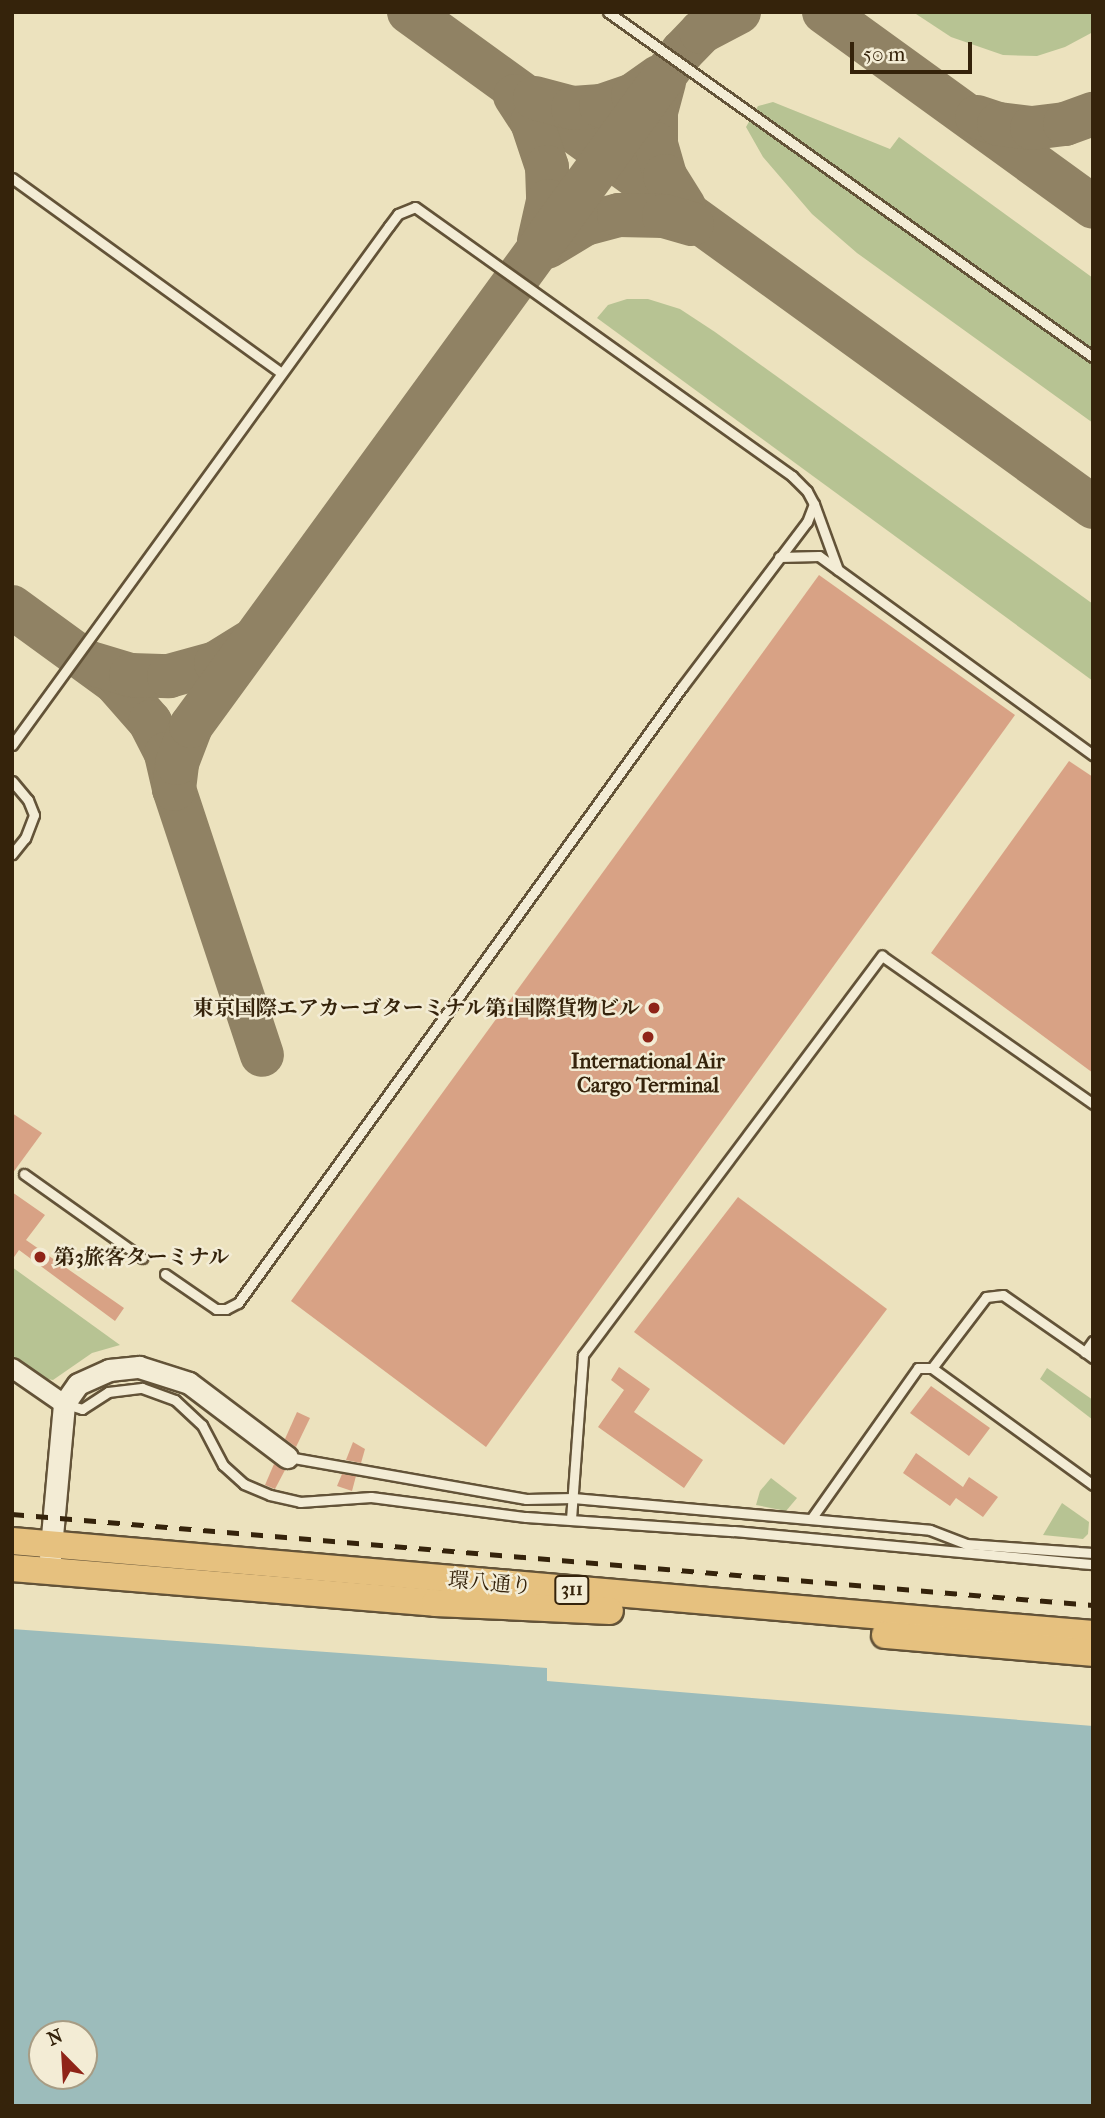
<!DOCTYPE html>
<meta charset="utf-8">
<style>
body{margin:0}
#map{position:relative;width:1105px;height:2118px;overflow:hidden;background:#ece2be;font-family:"IM FELL French Canon","Noto Serif JP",serif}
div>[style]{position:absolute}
.green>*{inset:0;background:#b7c393}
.water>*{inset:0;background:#9cbcbb}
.taxiway>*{height:44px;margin:-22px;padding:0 22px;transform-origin:22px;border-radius:22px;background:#908264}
.building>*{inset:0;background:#d8a285}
.roads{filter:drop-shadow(2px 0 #635338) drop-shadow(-2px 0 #635338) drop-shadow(0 2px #635338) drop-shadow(0 -2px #635338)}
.service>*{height:9px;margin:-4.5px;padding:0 4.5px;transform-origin:4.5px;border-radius:4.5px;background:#f3ecd5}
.minor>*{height:18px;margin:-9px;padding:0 9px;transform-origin:9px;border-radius:9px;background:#f3ecd5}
.tertiary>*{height:21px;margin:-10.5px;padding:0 10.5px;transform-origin:10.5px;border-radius:10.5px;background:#f3ecd5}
.primary>*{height:26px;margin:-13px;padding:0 13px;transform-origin:13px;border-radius:13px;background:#e6c17f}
.rail>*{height:5px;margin-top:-2.5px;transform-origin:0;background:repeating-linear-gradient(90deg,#35230b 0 12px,transparent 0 24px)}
.dots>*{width:19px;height:19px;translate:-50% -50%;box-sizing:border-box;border:4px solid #f3ecd5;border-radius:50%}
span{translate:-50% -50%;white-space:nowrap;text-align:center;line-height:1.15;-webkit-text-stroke:5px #f3ecd5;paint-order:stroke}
.shield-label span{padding:2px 5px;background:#f3ecd5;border:2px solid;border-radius:5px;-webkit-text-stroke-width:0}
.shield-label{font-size:19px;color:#35230b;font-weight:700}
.poi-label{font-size:21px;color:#35230b;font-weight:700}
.right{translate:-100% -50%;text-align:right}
.left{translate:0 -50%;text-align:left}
.street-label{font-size:21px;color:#35230b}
.frame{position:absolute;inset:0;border:14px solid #35230b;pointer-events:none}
.north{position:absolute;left:28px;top:2020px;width:70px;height:70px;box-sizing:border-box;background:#f3ecd5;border:2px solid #a79c84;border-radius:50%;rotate:336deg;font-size:19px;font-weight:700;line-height:28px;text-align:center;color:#35230b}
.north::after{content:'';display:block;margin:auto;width:24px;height:32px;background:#8f2418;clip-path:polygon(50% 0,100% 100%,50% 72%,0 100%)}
.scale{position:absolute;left:850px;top:42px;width:122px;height:32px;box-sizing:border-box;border:4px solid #35230b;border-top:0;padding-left:9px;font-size:21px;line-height:24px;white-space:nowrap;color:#35230b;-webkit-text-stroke:5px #f3ecd5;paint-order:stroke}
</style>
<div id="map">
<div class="green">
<i style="clip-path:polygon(913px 12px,1093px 12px,1093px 32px,1065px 47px,1037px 56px,1003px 55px,951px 37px)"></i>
<i style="clip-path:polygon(773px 102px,890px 149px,899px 137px,1093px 278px,1093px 423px,857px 253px,812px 214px,763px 157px,746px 127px,758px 106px)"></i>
<i style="clip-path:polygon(627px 299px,648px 299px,680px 309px,715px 332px,1093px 604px,1093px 681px,597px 318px,608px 305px)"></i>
<i style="clip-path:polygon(12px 1267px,120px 1345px,92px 1353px,53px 1380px,42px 1378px,12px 1355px)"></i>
<i style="clip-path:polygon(1047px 1368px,1093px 1400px,1093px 1420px,1040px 1379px)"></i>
<i style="clip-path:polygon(771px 1478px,797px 1498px,786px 1511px,756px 1505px,760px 1491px)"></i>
<i style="clip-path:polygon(1062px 1503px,1089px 1522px,1088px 1534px,1083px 1539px,1043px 1535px)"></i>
</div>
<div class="water">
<i style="clip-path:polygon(evenodd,12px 1629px,547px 1668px,547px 1681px,1093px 1726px,1093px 2106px,12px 2106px,12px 1629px,42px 2034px,84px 2034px,84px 2076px,42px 2076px,42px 2034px)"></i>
</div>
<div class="taxiway">
<i style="left:409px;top:12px;width:844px;rotate:35.89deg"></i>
<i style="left:824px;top:12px;width:332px;rotate:35.9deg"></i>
<i style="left:664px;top:82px;width:31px;rotate:105deg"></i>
<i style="left:656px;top:112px;width:32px;rotate:90deg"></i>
<i style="left:656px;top:144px;width:33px;rotate:74deg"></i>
<i style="left:665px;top:176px;width:36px;rotate:58deg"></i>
<i style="left:515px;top:96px;width:31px;rotate:57deg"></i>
<i style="left:532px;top:122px;width:47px;rotate:71.6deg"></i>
<i style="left:547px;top:167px;width:34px;rotate:88deg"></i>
<i style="left:548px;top:201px;width:41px;rotate:102.7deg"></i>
<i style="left:535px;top:98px;width:39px;rotate:15deg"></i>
<i style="left:573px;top:108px;width:28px;rotate:-4deg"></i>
<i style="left:601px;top:106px;width:34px;rotate:-19deg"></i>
<i style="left:633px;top:95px;width:32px;rotate:-35deg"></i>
<i style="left:977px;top:117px;width:23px;rotate:18deg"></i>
<i style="left:999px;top:124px;width:33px;rotate:7deg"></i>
<i style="left:1032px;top:128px;width:33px;rotate:-7deg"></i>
<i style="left:1065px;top:124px;width:30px;rotate:-20deg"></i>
<i style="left:547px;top:247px;width:44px;rotate:-31.2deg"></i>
<i style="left:585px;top:224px;width:35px;rotate:-15deg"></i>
<i style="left:619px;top:215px;width:45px;rotate:1.3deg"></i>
<i style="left:664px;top:216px;width:29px;rotate:16deg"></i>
<i style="left:12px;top:607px;width:127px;rotate:36.1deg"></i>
<i style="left:115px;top:682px;width:53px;rotate:48.8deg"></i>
<i style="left:150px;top:722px;width:36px;rotate:63deg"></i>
<i style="left:166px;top:754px;width:36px;rotate:77deg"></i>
<i style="left:174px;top:789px;width:280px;rotate:71.7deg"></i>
<i style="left:94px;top:664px;width:39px;rotate:17deg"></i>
<i style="left:131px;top:675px;width:38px;rotate:2deg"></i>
<i style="left:169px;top:676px;width:49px;rotate:-15.5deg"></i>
<i style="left:216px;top:663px;width:39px;rotate:-32deg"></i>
<i style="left:174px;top:789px;width:26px;rotate:-83deg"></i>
<i style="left:177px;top:763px;width:40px;rotate:-69deg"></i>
<i style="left:191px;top:726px;width:834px;rotate:-53.93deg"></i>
<i style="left:682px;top:52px;width:28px;rotate:-46deg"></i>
<i style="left:701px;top:32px;width:43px;rotate:-27.8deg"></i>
</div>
<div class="building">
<i style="clip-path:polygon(819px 575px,1015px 715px,486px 1447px,291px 1301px)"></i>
<i style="clip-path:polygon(1069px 761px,1093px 777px,1093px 1073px,931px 953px)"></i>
<i style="clip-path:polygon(12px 1113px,42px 1133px,12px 1174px)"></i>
<i style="clip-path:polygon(12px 1192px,45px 1215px,26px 1240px,124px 1308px,115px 1321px,19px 1250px,12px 1260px)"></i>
<i style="clip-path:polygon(738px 1197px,887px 1309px,784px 1445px,634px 1332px)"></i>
<i style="clip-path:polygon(619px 1367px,650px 1389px,634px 1412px,703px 1460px,684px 1488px,598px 1427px,624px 1390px,611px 1380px)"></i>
<i style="clip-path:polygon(931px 1386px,990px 1428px,969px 1456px,910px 1413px)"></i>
<i style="clip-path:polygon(297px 1412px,310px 1418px,296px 1447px,285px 1439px)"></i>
<i style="clip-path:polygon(353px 1442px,365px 1449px,361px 1463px,346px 1460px)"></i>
<i style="clip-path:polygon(916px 1453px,963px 1487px,969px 1477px,998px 1497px,983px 1517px,956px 1498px,950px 1506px,903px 1473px)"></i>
<i style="clip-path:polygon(274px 1464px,285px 1470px,275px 1489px,265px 1485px)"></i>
<i style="clip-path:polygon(342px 1474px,356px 1476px,352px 1491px,337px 1486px)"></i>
</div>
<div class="roads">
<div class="service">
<i style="left:608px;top:12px;width:595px;rotate:35.43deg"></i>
<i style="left:12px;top:178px;width:332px;rotate:35.9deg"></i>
<i style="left:779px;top:557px;width:40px;rotate:-1.4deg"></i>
<i style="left:819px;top:556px;width:339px;rotate:36deg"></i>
<i style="left:12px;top:745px;width:641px;rotate:-54.01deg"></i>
<i style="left:389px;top:226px;width:15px;rotate:-53deg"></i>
<i style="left:398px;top:214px;width:18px;rotate:-22deg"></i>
<i style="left:415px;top:207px;width:463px;rotate:35.5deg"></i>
<i style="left:792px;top:476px;width:21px;rotate:45deg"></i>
<i style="left:807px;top:491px;width:15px;rotate:62deg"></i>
<i style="left:814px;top:504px;width:70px;rotate:70deg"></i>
<i style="left:12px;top:781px;width:25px;rotate:50deg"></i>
<i style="left:28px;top:800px;width:16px;rotate:68deg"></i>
<i style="left:34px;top:815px;width:25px;rotate:111deg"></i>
<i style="left:25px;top:838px;width:21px;rotate:129deg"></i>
<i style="left:24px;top:1174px;width:145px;rotate:35.4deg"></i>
<i style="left:165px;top:1274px;width:62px;rotate:34.5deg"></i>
<i style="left:216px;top:1309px;width:10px"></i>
<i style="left:226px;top:1309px;width:13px;rotate:-27deg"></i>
<i style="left:238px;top:1303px;width:759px;rotate:-54.22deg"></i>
<i style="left:682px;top:687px;width:207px;rotate:-52.9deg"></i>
<i style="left:807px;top:522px;width:19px;rotate:-69deg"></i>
<i style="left:1093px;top:1341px;width:14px;rotate:126deg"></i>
<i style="left:1085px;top:1352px;width:10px;rotate:37deg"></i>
<i style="left:932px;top:1368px;width:89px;rotate:-52.7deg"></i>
<i style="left:986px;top:1297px;width:17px;rotate:-7deg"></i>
<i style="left:1003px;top:1295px;width:100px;rotate:34.8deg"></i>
<i style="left:66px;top:1404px;width:17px;rotate:17deg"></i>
<i style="left:82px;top:1409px;width:31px;rotate:-33deg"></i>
<i style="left:108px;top:1392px;width:34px;rotate:-7deg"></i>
<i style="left:142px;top:1388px;width:35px;rotate:20deg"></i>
<i style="left:175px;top:1400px;width:37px;rotate:43deg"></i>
<i style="left:202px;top:1425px;width:45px;rotate:62.3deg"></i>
<i style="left:223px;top:1465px;width:28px;rotate:42deg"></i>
<i style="left:244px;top:1484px;width:28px;rotate:23deg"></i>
<i style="left:270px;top:1495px;width:31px;rotate:13deg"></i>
<i style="left:300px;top:1502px;width:71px;rotate:-4deg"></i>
<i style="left:371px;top:1497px;width:156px;rotate:7.4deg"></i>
<i style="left:526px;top:1517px;width:208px;rotate:3.9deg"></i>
<i style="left:734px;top:1531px;width:361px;rotate:5.3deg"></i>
<i style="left:288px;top:1457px;width:242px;rotate:10deg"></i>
<i style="left:526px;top:1499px;width:47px;rotate:-1.2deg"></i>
<i style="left:573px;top:1498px;width:358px;rotate:5.1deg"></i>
<i style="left:930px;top:1530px;width:39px;rotate:21deg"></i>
<i style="left:966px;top:1544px;width:127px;rotate:4.1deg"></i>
<i style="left:571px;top:1519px;width:164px;rotate:-85.8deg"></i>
<i style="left:583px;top:1355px;width:499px;rotate:-53.2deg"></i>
<i style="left:882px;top:956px;width:258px;rotate:35deg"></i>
<i style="left:811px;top:1519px;width:185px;rotate:-54.7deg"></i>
<i style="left:918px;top:1368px;width:14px"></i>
<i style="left:932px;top:1368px;width:199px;rotate:36deg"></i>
</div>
<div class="minor">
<i style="left:12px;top:1368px;width:63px;rotate:34.7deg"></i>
</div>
<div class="tertiary">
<i style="left:50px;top:1558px;width:155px;rotate:-84.8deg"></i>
<i style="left:64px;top:1404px;width:24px;rotate:-55deg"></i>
<i style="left:78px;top:1384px;width:34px;rotate:-24deg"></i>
<i style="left:109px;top:1370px;width:30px;rotate:-6deg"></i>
<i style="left:139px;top:1367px;width:52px;rotate:17.7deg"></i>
<i style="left:189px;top:1383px;width:123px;rotate:37.1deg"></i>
</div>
<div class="primary">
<i style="left:12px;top:1541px;width:1085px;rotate:4.92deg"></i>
<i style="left:12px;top:1568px;width:424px;rotate:4.7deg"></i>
<i style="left:435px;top:1603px;width:175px;rotate:2.6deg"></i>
<i style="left:885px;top:1635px;width:209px;rotate:4.9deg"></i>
</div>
</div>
<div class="rail">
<i style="left:12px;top:1514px;width:1085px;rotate:4.81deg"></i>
</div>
<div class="dots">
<i style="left:654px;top:1008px;background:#8f2418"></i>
<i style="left:648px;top:1037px;background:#8f2418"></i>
<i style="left:40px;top:1257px;background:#8f2418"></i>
</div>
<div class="shield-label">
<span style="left:572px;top:1590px">311</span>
</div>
<div class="poi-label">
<span class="right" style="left:640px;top:1008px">東京国際エアカーゴターミナル第1国際貨物ビル</span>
<span style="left:648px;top:1073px">International Air<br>Cargo Terminal</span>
<span class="left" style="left:54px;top:1257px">第3旅客ターミナル</span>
</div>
<div class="street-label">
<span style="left:490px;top:1583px;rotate:5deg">環八通り</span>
</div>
<div class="frame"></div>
<div class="north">N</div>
<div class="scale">50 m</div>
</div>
